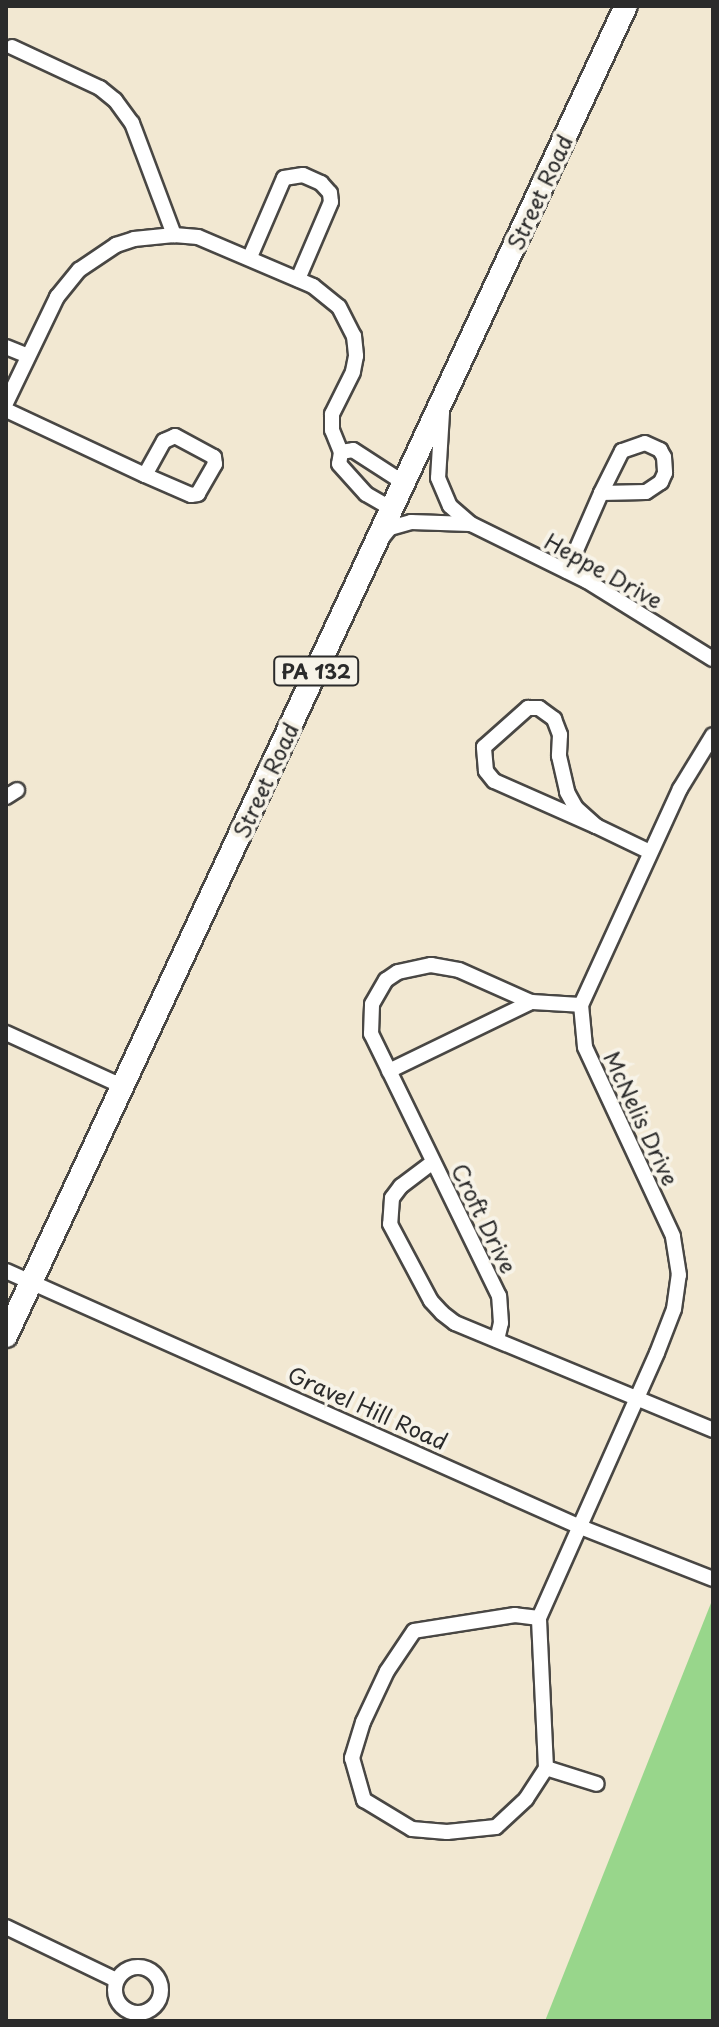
<!DOCTYPE html>
<style>
body{margin:0}
#map{position:relative;width:719px;height:2027px;overflow:hidden;background:#f2e8d2;font-family:"Playpen Sans",sans-serif}
div>[style]{position:absolute}
.green>*{inset:0;background:#98d68b}
.roads{filter:drop-shadow(2px 0 #494744) drop-shadow(-2px 0 #494744) drop-shadow(0 2px #494744) drop-shadow(0 -2px #494744)}
.street>*{height:14px;margin:-7px;padding:0 7px;transform-origin:7px;border-radius:7px;background:#fff}
.street>.ring{margin:-7px;padding:0;box-sizing:content-box;background:none;border:14px solid #fff;border-radius:50%}
.primary>*{height:22px;margin:-11px;padding:0 11px;transform-origin:11px;border-radius:11px;background:#fff}
span{translate:-50% -50%;white-space:nowrap;text-align:center;line-height:1.15;-webkit-text-stroke:8px #f7f3e8;paint-order:stroke}
.shield-label span{padding:2px 6px;background:#f7f3e8;border:2px solid;border-radius:6px;-webkit-text-stroke-width:0}
.shield-label{font-size:20px;color:#2b2b2b;font-weight:700}
.street-label{font-size:22px;color:#2b2b2b}
.frame{position:absolute;inset:0;border:8px solid #2b2b2b;pointer-events:none}
</style>
<div id="map">
<div class="green">
<i style="clip-path:polygon(713px 1598px,713px 2021px,545px 2021px)"></i>
</div>
<div class="roads">
<div class="street">
<i style="left:12px;top:47px;width:97px;rotate:25deg"></i>
<i style="left:100px;top:88px;width:19px;rotate:39deg"></i>
<i style="left:115px;top:100px;width:29px;rotate:54deg"></i>
<i style="left:132px;top:123px;width:120px;rotate:69.4deg"></i>
<i style="left:250px;top:257px;width:86px;rotate:-66.7deg"></i>
<i style="left:284px;top:178px;width:19px;rotate:-9deg"></i>
<i style="left:303px;top:175px;width:20px;rotate:24deg"></i>
<i style="left:321px;top:183px;width:13px;rotate:48deg"></i>
<i style="left:330px;top:193px;width:9px;rotate:84deg"></i>
<i style="left:331px;top:202px;width:84px;rotate:113.2deg"></i>
<i style="left:6px;top:347px;width:24px;rotate:22deg"></i>
<i style="left:6px;top:403px;width:118px;rotate:-64.3deg"></i>
<i style="left:57px;top:297px;width:35px;rotate:-51deg"></i>
<i style="left:79px;top:270px;width:45px;rotate:-34deg"></i>
<i style="left:116px;top:245px;width:19px;rotate:-18deg"></i>
<i style="left:134px;top:239px;width:40px;rotate:-5.7deg"></i>
<i style="left:174px;top:235px;width:24px;rotate:5deg"></i>
<i style="left:198px;top:237px;width:125px;rotate:23.1deg"></i>
<i style="left:313px;top:286px;width:33px;rotate:39deg"></i>
<i style="left:339px;top:307px;width:33px;rotate:63deg"></i>
<i style="left:354px;top:336px;width:20px;rotate:84deg"></i>
<i style="left:356px;top:356px;width:16px;rotate:101deg"></i>
<i style="left:353px;top:372px;width:47px;rotate:116.6deg"></i>
<i style="left:332px;top:414px;width:16px;rotate:90deg"></i>
<i style="left:332px;top:430px;width:24px;rotate:68deg"></i>
<i style="left:341px;top:452px;width:12px;rotate:99deg"></i>
<i style="left:339px;top:464px;width:40px;rotate:48deg"></i>
<i style="left:366px;top:494px;width:30px;rotate:30deg"></i>
<i style="left:6px;top:410px;width:153px;rotate:25.1deg"></i>
<i style="left:442px;top:413px;width:65px;rotate:93.5deg"></i>
<i style="left:438px;top:478px;width:30px;rotate:67deg"></i>
<i style="left:450px;top:506px;width:28px;rotate:41deg"></i>
<i style="left:471px;top:524px;width:129px;rotate:26.2deg"></i>
<i style="left:587px;top:581px;width:148px;rotate:31.8deg"></i>
<i style="left:175px;top:436px;width:44px;rotate:28.3deg"></i>
<i style="left:214px;top:457px;width:7px;rotate:82deg"></i>
<i style="left:215px;top:464px;width:34px;rotate:120deg"></i>
<i style="left:198px;top:494px;width:7px;rotate:172deg"></i>
<i style="left:191px;top:495px;width:50px;rotate:-156.5deg"></i>
<i style="left:145px;top:475px;width:39px;rotate:-61deg"></i>
<i style="left:164px;top:441px;width:12px;rotate:-24deg"></i>
<i style="left:645px;top:443px;width:17px;rotate:25deg"></i>
<i style="left:660px;top:450px;width:8px;rotate:60deg"></i>
<i style="left:664px;top:457px;width:16px;rotate:86deg"></i>
<i style="left:665px;top:473px;width:10px;rotate:114deg"></i>
<i style="left:661px;top:482px;width:18px;rotate:146deg"></i>
<i style="left:646px;top:492px;width:45px;rotate:178.7deg"></i>
<i style="left:601px;top:493px;width:47px;rotate:-63.4deg"></i>
<i style="left:622px;top:451px;width:24px;rotate:-19deg"></i>
<i style="left:341px;top:452px;width:12px;rotate:-9deg"></i>
<i style="left:353px;top:450px;width:61px;rotate:32.9deg"></i>
<i style="left:381px;top:539px;width:14px;rotate:-51deg"></i>
<i style="left:390px;top:528px;width:22px;rotate:-16deg"></i>
<i style="left:411px;top:522px;width:59px;rotate:1.9deg"></i>
<i style="left:567px;top:571px;width:85px;rotate:-66.4deg"></i>
<i style="left:528px;top:708px;width:11px"></i>
<i style="left:539px;top:708px;width:19px;rotate:36deg"></i>
<i style="left:554px;top:719px;width:17px;rotate:69deg"></i>
<i style="left:560px;top:735px;width:21px;rotate:93deg"></i>
<i style="left:559px;top:756px;width:37px;rotate:77deg"></i>
<i style="left:567px;top:792px;width:18px;rotate:61deg"></i>
<i style="left:576px;top:808px;width:27px;rotate:42deg"></i>
<i style="left:596px;top:826px;width:111px;rotate:-156.2deg"></i>
<i style="left:494px;top:781px;width:13px;rotate:-129deg"></i>
<i style="left:486px;top:771px;width:24px;rotate:-95deg"></i>
<i style="left:484px;top:747px;width:59px;rotate:-41.6deg"></i>
<i style="left:6px;top:797px;width:13px;rotate:-32deg"></i>
<i style="left:596px;top:826px;width:60px;rotate:25.7deg"></i>
<i style="left:6px;top:1033px;width:128px;rotate:24.6deg"></i>
<i style="left:389px;top:1071px;width:158px;rotate:-25.9deg"></i>
<i style="left:433px;top:1162px;width:40px;rotate:143deg"></i>
<i style="left:401px;top:1186px;width:15px;rotate:127deg"></i>
<i style="left:392px;top:1198px;width:26px;rotate:94deg"></i>
<i style="left:390px;top:1224px;width:87px;rotate:62deg"></i>
<i style="left:431px;top:1301px;width:16px;rotate:47deg"></i>
<i style="left:442px;top:1313px;width:16px;rotate:38deg"></i>
<i style="left:455px;top:1323px;width:279px;rotate:22.5deg"></i>
<i style="left:6px;top:1271px;width:626px;rotate:24.03deg"></i>
<i style="left:578px;top:1526px;width:145px;rotate:21.4deg"></i>
<i style="left:497px;top:1340px;width:17px;rotate:-77deg"></i>
<i style="left:501px;top:1323px;width:27px;rotate:-94deg"></i>
<i style="left:499px;top:1296px;width:292px;rotate:-116deg"></i>
<i style="left:371px;top:1034px;width:30px;rotate:-88deg"></i>
<i style="left:372px;top:1004px;width:28px;rotate:-60deg"></i>
<i style="left:386px;top:980px;width:14px;rotate:-34deg"></i>
<i style="left:398px;top:972px;width:34px;rotate:-12deg"></i>
<i style="left:431px;top:965px;width:28px;rotate:10deg"></i>
<i style="left:459px;top:970px;width:79px;rotate:24deg"></i>
<i style="left:531px;top:1002px;width:50px;rotate:3.4deg"></i>
<i style="left:539px;top:1618px;width:24px;rotate:-173deg"></i>
<i style="left:515px;top:1615px;width:102px;rotate:171deg"></i>
<i style="left:414px;top:1631px;width:48px;rotate:124deg"></i>
<i style="left:387px;top:1671px;width:56px;rotate:115.2deg"></i>
<i style="left:363px;top:1722px;width:38px;rotate:107deg"></i>
<i style="left:352px;top:1758px;width:44px;rotate:74.1deg"></i>
<i style="left:364px;top:1800px;width:56px;rotate:31.1deg"></i>
<i style="left:412px;top:1829px;width:35px;rotate:5deg"></i>
<i style="left:447px;top:1832px;width:49px;rotate:-5.8deg"></i>
<i style="left:496px;top:1827px;width:41px;rotate:-43deg"></i>
<i style="left:526px;top:1799px;width:37px;rotate:-57deg"></i>
<i style="left:546px;top:1768px;width:150px;rotate:-92.7deg"></i>
<i style="left:539px;top:1618px;width:290px;rotate:-66deg"></i>
<i style="left:657px;top:1353px;width:47px;rotate:-68.9deg"></i>
<i style="left:674px;top:1309px;width:34px;rotate:-82deg"></i>
<i style="left:679px;top:1275px;width:39px;rotate:-99deg"></i>
<i style="left:673px;top:1236px;width:208px;rotate:-115deg"></i>
<i style="left:585px;top:1047px;width:42px;rotate:-95.4deg"></i>
<i style="left:581px;top:1005px;width:238px;rotate:-65.4deg"></i>
<i style="left:680px;top:789px;width:63px;rotate:-58.6deg"></i>
<i style="left:546px;top:1768px;width:53px;rotate:17.4deg"></i>
<i style="left:6px;top:1927px;width:122px;rotate:25.7deg"></i>
<i class="ring" style="left:115px;top:1967px;width:32px;height:32px"></i>
</div>
<div class="primary">
<i style="left:6px;top:1336px;width:1467px;rotate:-65.01deg"></i>
</div>
</div>
<div class="shield-label">
<span style="left:316px;top:671px">PA 132</span>
</div>
<div class="street-label">
<span style="left:539px;top:192px;rotate:-65deg">Street Road</span>
<span style="left:604px;top:570px;rotate:29deg">Heppe Drive</span>
<span style="left:265px;top:780px;rotate:-65deg">Street Road</span>
<span style="left:642px;top:1118px;rotate:65deg">McNelis Drive</span>
<span style="left:485px;top:1218px;rotate:64deg">Croft Drive</span>
<span style="left:368px;top:1407px;rotate:24deg">Gravel Hill Road</span>
</div>
<div class="frame"></div>
</div>
